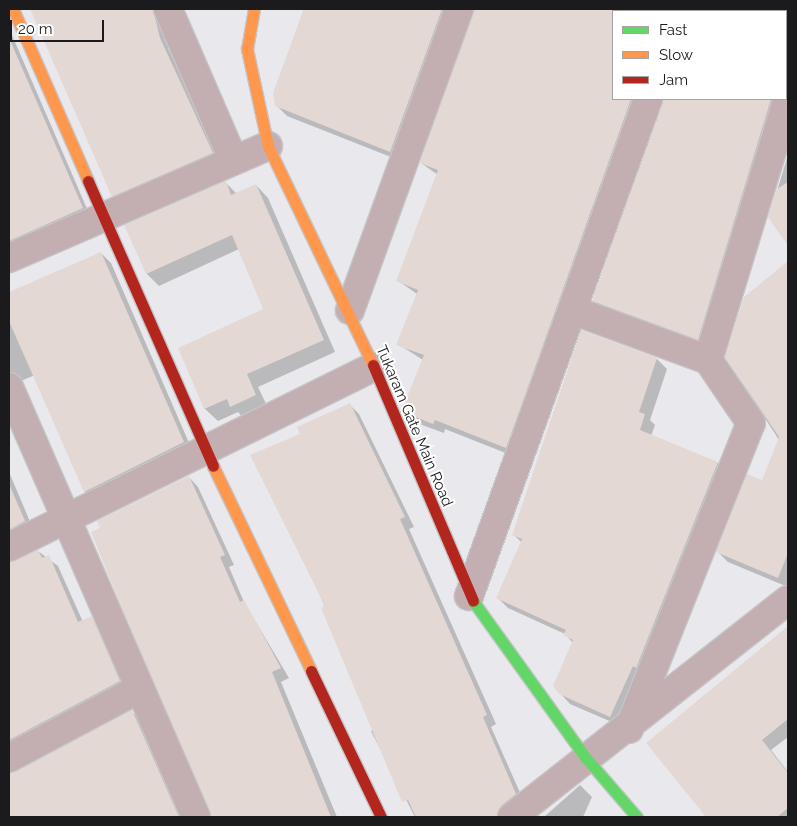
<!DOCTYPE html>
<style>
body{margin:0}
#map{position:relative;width:797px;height:826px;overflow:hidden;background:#e9e9ed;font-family:Raleway,sans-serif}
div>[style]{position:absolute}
.shadow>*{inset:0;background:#0003}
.building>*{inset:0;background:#e4d8d4}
.roads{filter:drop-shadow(1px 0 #c5c5c7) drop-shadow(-1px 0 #c5c5c7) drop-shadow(0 1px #c5c5c7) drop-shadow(0 -1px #c5c5c7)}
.street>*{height:28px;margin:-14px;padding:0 14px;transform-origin:14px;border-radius:14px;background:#c3aeb2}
.fast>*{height:11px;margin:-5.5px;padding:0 5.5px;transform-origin:5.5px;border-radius:5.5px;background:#63d668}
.slow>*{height:11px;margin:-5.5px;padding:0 5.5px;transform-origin:5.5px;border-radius:5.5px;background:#ff974d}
.jam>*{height:11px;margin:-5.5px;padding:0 5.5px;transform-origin:5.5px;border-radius:5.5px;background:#b3261e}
span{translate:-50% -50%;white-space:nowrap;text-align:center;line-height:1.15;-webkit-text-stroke:4px #fff;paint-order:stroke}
.street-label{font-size:15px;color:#1b1b1d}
.frame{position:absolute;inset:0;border:10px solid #1b1b1d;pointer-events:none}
.legend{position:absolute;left:612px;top:10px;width:175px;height:90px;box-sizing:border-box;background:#fff;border:1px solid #a4a4a5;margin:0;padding:6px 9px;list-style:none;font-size:15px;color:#1b1b1d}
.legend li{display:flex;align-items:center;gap:10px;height:25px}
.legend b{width:25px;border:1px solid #a4a4a5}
.scale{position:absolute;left:10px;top:20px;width:94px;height:22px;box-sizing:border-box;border:2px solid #1b1b1d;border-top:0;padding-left:6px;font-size:15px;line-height:18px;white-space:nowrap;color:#1b1b1d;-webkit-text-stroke:4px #fff;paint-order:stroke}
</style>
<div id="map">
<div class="shadow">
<i style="clip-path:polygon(31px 9px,159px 9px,172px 46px,168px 48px,222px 163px,122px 206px,113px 196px)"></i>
<i style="clip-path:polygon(304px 9px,460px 9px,401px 161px,287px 116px,276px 105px,274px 94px)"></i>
<i style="clip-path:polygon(475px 9px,679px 9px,613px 11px,613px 99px,647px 99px,516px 457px,445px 429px,444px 433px,422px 425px,412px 414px,423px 360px,398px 344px,417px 294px,397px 280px,438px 175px,421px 163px)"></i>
<i style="clip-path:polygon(696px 9px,788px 9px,788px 98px,708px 349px,604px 310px,593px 300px,664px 99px,786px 99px,786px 11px)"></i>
<i style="clip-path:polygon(9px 28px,91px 218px,9px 256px)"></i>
<i style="clip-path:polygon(788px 155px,788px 244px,769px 217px)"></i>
<i style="clip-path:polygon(226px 183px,237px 194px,256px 185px,268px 198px,335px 352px,258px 387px,268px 408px,244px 419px,238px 412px,218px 421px,205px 409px,179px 349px,265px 310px,239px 249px,159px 286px,147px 274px,126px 226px)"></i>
<i style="clip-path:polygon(101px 253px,111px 263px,193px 452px,95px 501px,85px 492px,35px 375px,9px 386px,9px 293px)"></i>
<i style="clip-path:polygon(788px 263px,788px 587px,728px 562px,718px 552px,762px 482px,779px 440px,726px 357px,745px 297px)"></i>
<i style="clip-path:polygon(582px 332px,657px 359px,667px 369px,650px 420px,655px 425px,651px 436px,718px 463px,728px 474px,621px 726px,570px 704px,560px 693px,573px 643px,565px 634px,508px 608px,498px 598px,522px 543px,514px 535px)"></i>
<i style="clip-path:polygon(350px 405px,359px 414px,414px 527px,409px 529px,496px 724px,491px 727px,525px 804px,511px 817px,415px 817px,371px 731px,375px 729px,306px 561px,302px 435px)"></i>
<i style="clip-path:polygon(9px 472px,34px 531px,9px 546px)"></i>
<i style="clip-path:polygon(189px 477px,198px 487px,234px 565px,229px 567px,244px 602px,289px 678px,281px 682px,337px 817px,211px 817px)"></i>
<i style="clip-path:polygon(38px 551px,58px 566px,83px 622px,91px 618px,101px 628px,129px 691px,9px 758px,9px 564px)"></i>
<i style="clip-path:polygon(788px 629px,788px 737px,771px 750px,788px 772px,788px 817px,707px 817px,648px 743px)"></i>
<i style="clip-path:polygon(132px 712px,142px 721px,184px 817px,9px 817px,9px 775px)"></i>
<i style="clip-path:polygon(580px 785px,592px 797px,583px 817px,544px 817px)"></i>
</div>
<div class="building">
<i style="clip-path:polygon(30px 9px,153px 9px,160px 38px,213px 153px,112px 197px)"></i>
<i style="clip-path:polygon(304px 9px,442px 9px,390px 152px,275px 106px,273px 93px)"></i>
<i style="clip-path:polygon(474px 9px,613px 9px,613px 99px,631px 99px,506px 448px,435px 420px,433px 424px,411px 415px,405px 402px,424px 355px,396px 345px,418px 290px,396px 281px,438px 170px,420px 163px)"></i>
<i style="clip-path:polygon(9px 38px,83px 208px,9px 241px)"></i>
<i style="clip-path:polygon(663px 99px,771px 99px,698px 340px,592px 301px)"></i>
<i style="clip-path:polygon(226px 181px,231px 195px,256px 184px,324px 340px,247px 374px,256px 395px,230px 407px,227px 399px,204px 409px,178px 348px,263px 309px,232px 235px,146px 274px,124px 225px)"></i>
<i style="clip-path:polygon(788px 182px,788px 246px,768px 217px,777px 189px)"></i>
<i style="clip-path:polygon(101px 252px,184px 442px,84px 492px,9px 321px,9px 292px)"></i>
<i style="clip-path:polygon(788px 261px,788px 553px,778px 578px,716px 552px,747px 474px,762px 480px,779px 437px,725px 357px,744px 297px)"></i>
<i style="clip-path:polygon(581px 330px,657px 358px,639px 412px,645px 414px,640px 430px,718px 462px,636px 668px,633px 666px,610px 717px,559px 694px,553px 686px,573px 640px,563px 635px,566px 630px,496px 598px,522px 539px,512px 535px)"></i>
<i style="clip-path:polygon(350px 403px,405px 517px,400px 519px,487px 715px,483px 717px,516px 794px,502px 805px,497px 817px,416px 817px,408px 800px,402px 802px,321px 608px,325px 606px,250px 455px,300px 434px,297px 427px)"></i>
<i style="clip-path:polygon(189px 476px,225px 555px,220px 557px,240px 602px,244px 600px,281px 668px,272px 672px,331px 817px,211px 817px,120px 604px,91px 532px,100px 528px,97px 521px)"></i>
<i style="clip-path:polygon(9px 484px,25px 521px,9px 530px)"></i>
<i style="clip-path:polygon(38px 550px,42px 558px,49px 555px,78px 622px,92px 616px,120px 681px,9px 740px,9px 562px)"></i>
<i style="clip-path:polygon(788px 626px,788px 719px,762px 740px,788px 773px,788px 808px,777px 817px,706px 817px,646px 743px)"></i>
<i style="clip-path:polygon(132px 710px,179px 817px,9px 817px,9px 774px)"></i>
</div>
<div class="roads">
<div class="street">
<i style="left:168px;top:9px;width:163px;rotate:66.6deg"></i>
<i style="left:678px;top:11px;width:2px;rotate:-63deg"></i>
<i style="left:9px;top:258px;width:282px;rotate:-23.4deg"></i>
<i style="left:350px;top:310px;width:320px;rotate:-70.1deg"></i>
<i style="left:575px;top:311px;width:142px;rotate:20.2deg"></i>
<i style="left:9px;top:387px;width:469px;rotate:66.5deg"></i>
<i style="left:9px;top:547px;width:407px;rotate:-26.3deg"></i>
<i style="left:469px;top:596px;width:528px;rotate:-70.19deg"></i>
<i style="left:629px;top:729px;width:329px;rotate:-68.3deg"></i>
<i style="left:751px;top:423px;width:76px;rotate:-124.3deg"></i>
<i style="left:708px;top:360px;width:274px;rotate:-73deg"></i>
<i style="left:9px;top:758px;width:147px;rotate:-28deg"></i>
<i style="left:512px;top:817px;width:351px;rotate:-38.2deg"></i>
</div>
<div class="fast">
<i style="left:473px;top:601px;width:193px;rotate:54.3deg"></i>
<i style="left:586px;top:758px;width:78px;rotate:49.2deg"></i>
</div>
<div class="slow">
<i style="left:13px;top:9px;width:188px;rotate:66.4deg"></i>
<i style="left:254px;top:9px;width:41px;rotate:99.9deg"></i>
<i style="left:247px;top:49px;width:99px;rotate:77.8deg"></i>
<i style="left:268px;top:146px;width:243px;rotate:64.4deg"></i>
<i style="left:213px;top:466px;width:227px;rotate:64.4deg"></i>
</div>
<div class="jam">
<i style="left:88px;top:181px;width:311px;rotate:66.3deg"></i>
<i style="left:373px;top:365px;width:256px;rotate:67deg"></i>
<i style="left:311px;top:671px;width:162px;rotate:64.4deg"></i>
</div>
</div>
<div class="street-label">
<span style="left:414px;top:426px;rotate:67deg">Tukaram Gate Main Road</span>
</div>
<div class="frame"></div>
<ul class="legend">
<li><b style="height:6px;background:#63d668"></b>Fast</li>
<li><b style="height:6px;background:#ff974d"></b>Slow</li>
<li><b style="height:6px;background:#b3261e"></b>Jam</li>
</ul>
<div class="scale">20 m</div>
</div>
